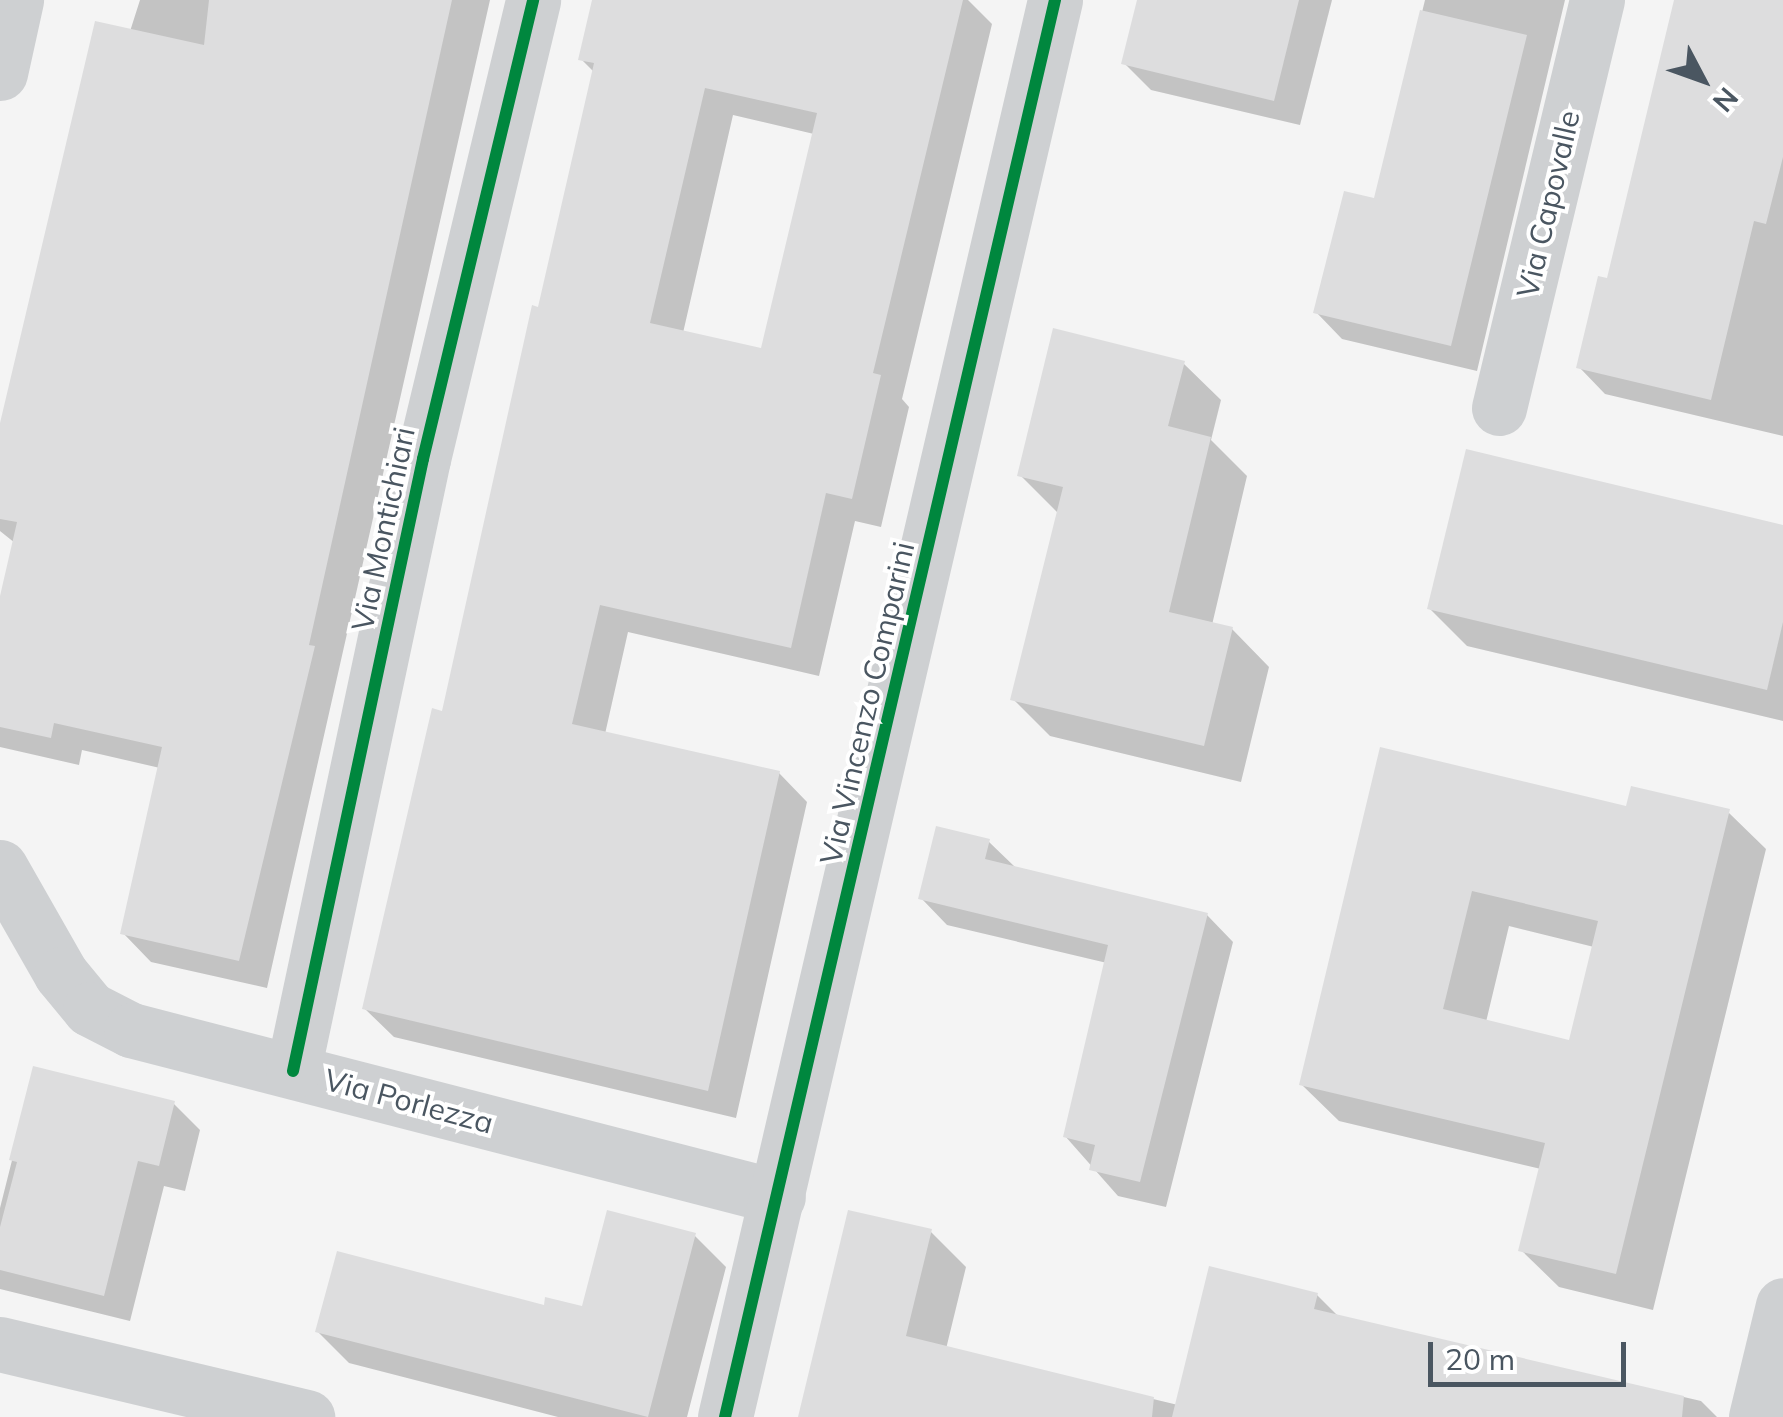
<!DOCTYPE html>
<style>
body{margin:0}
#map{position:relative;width:1783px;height:1417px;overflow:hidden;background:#f4f4f4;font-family:Mulish,sans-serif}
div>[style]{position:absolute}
.shadow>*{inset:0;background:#0003}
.building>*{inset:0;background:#ddddde}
.minor>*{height:55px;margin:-27.5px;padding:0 27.5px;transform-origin:27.5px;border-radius:27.5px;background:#ced0d2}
.cycleway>*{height:12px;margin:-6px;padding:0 6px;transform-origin:6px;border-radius:6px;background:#00873e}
span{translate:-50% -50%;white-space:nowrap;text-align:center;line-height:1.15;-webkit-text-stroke:8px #fff;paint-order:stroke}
.street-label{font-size:30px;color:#4a5661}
.north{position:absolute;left:1653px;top:30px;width:100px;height:100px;-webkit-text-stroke:8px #fff;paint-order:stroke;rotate:131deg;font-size:28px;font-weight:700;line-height:40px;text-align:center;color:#4a5661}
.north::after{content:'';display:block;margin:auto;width:35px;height:45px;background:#4a5661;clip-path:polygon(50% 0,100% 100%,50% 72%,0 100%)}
.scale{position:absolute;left:1428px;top:1342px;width:198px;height:45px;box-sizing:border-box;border:5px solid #4a5661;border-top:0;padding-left:12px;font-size:30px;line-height:35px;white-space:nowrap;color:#4a5661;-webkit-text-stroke:8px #fff;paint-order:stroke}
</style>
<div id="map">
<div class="shadow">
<i style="clip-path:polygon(140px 0,490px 0,267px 988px,151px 962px,123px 933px,160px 768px,82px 750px,79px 765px,0 747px,0 607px,15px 543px,0 531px,0 439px)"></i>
<i style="clip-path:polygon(evenodd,594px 0,968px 0,992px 24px,902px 399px,909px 407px,881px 527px,855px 521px,819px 676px,628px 632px,605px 734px,779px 773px,807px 802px,736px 1118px,394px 1037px,365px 1009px,444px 714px,595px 73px,581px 59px,594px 0,733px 115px,814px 134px,763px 351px,683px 333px,733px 115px)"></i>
<i style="clip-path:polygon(1140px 0,1332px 0,1300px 125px,1151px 90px,1124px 63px)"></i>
<i style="clip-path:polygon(1425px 0,1565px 0,1477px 371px,1342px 339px,1316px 312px,1376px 201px)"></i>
<i style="clip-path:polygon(1677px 0,1783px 0,1783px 436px,1605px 394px,1579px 367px,1609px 281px)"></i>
<i style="clip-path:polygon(1183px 363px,1221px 400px,1211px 440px,1247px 476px,1212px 625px,1232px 629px,1269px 667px,1241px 782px,1050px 736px,1013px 699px,1059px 514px,1020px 475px)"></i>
<i style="clip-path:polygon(1783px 528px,1783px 721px,1467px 646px,1430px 609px)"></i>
<i style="clip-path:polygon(evenodd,1382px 750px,1628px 809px,1728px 812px,1766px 849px,1653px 1310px,1559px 1287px,1521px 1250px,1541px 1169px,1339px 1121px,1301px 1084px,1382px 750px,1509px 926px,1594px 947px,1571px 1043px,1486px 1022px,1509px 926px)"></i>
<i style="clip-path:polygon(988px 841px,1015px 867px,1207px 915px,1233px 942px,1166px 1207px,1118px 1196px,1065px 1136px,1107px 963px,947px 925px,921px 898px)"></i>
<i style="clip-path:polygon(35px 1069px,174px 1104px,200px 1130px,185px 1191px,164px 1186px,130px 1321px,0 1289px,0 1208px)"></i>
<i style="clip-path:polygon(931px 1232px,966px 1267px,946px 1349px,1178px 1405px,1317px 1295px,1339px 1317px,1701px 1401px,1717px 1417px,801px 1417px)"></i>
<i style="clip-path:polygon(695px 1236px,726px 1267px,687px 1417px,558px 1417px,349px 1363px,318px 1332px,584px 1309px)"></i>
</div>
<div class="building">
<i style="clip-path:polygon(209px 0,452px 0,309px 645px,315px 646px,239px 961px,120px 934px,162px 747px,54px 723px,51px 738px,0 727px,0 596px,17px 522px,0 519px,0 423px,95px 21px,204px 45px)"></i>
<i style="clip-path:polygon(evenodd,592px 0,963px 0,873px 373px,881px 375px,852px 499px,826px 493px,791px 648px,600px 605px,572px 724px,780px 771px,708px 1091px,362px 1009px,432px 708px,442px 711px,532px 305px,538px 307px,594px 63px,578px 60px,592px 0,705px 88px,817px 113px,761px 348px,650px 323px,705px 88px)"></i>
<i style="clip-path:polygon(1137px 0,1299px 0,1274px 101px,1121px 64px)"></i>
<i style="clip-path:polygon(1674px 0,1783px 0,1783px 157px,1766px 224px,1754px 221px,1711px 400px,1576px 368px,1598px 276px,1607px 278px)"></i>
<i style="clip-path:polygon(1420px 10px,1527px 35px,1451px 346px,1313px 313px,1344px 191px,1374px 198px)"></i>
<i style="clip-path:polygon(1053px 328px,1185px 361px,1168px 426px,1211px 437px,1169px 612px,1233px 627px,1204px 746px,1010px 700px,1063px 487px,1017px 476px)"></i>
<i style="clip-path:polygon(1466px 449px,1783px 525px,1783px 622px,1767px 690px,1427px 609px)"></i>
<i style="clip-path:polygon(evenodd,1380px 747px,1626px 806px,1631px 786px,1730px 809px,1616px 1274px,1518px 1251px,1545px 1143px,1299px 1085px,1380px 747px,1472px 891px,1598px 921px,1569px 1040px,1443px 1009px,1472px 891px)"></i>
<i style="clip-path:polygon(936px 826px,990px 839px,985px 859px,1208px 913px,1140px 1182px,1089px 1170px,1095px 1145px,1063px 1137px,1108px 945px,918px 899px)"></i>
<i style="clip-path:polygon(33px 1066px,175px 1101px,159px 1166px,138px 1161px,104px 1296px,0 1270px,0 1227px,17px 1162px,9px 1160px)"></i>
<i style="clip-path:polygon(607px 1210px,696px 1233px,648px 1417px,315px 1332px,337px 1251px,544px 1305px,545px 1297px,582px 1306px)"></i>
<i style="clip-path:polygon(848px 1210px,932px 1229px,906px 1336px,1154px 1397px,1152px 1417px,798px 1417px)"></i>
<i style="clip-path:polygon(1209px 1266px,1318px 1293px,1314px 1309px,1684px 1396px,1682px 1417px,1172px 1417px)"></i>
</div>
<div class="minor">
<i style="left:0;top:73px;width:75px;rotate:-77.6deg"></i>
<i style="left:1499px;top:408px;width:420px;rotate:-76.5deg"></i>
<i style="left:0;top:867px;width:123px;rotate:60.3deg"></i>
<i style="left:61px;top:974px;width:45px;rotate:50.4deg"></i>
<i style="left:90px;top:1009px;width:46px;rotate:27.1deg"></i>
<i style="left:131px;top:1030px;width:668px;rotate:14.47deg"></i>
<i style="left:293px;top:1071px;width:626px;rotate:-78.01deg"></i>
<i style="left:423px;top:459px;width:472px;rotate:-76.5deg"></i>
<i style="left:0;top:1344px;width:316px;rotate:13.4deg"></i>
<i style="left:725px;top:1417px;width:1455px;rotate:-76.89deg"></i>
<i style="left:1756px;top:1417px;width:115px;rotate:-76.4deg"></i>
</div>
<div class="cycleway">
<i style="left:293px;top:1071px;width:626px;rotate:-78.01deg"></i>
<i style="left:423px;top:459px;width:472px;rotate:-76.5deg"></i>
<i style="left:725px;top:1417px;width:1455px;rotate:-76.89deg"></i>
</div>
<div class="street-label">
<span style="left:1548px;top:204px;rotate:-77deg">Via Capovalle</span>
<span style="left:383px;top:529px;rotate:-78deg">Via Montichiari</span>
<span style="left:867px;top:703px;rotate:-77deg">Via Vincenzo Comparini</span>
<span style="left:409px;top:1101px;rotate:15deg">Via Porlezza</span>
</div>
<div class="north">N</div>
<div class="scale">20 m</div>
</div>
